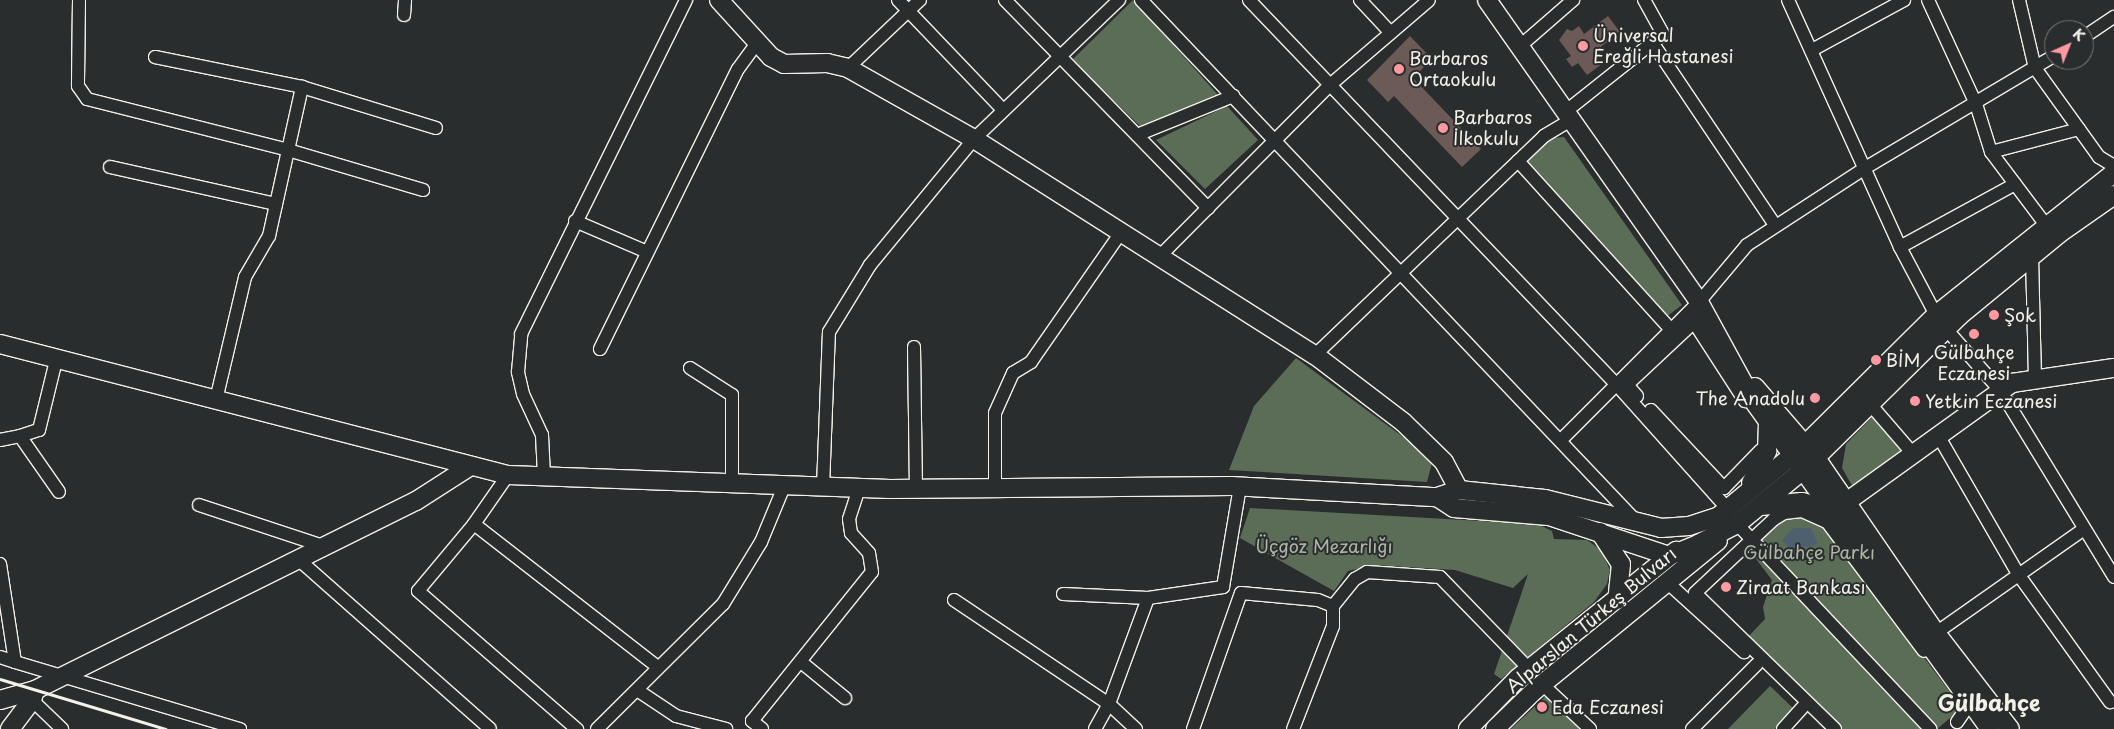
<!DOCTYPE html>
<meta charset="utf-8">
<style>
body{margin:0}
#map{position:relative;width:2114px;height:729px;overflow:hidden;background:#2a2d2e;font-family:"Playpen Sans",sans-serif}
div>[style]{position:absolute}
.green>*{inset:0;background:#5b6d56}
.water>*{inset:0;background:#4e6070}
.building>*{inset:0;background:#6c5a56}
.roads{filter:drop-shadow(1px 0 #f4f1e8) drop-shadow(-1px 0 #f4f1e8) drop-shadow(0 1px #f4f1e8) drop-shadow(0 -1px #f4f1e8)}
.street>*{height:12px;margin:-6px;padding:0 6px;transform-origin:6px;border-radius:6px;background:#2a2d2e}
.secondary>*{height:18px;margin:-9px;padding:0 9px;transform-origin:9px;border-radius:9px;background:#2a2d2e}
.rail>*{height:3px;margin:-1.5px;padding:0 1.5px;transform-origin:1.5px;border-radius:1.5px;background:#f4f1e8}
.dots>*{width:14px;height:14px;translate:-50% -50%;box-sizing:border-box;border:2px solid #2a2d2e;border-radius:50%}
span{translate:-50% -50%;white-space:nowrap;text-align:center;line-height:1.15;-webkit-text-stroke:4px #2a2d2e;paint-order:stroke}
.poi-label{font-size:18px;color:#f4f1e8}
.left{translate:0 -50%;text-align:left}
.right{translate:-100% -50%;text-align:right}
.park-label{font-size:18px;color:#afb6a6}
.street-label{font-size:18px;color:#f4f1e8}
.district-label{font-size:22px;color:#f4f1e8;font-weight:700}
.north{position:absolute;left:2044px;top:20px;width:50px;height:50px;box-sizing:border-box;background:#2a2d2e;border:1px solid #7b7b78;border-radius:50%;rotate:44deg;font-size:14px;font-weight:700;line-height:20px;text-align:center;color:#f4f1e8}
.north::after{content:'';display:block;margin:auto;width:18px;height:22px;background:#ff9aa2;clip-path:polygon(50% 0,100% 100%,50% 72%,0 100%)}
</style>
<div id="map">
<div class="green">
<i style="clip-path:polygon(1133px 0,1218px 95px,1142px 128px,1072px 60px)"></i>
<i style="clip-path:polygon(1227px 106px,1258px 140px,1205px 189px,1156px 140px)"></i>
<i style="clip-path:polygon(1564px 137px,1682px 305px,1666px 317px,1525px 162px,1552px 138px)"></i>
<i style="clip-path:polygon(1296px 358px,1433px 459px,1427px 482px,1229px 470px,1254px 406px)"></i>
<i style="clip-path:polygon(1874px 415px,1907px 453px,1854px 489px,1842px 468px,1846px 444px)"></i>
<i style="clip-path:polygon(1250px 508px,1537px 524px,1552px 531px,1554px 539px,1587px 540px,1601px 550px,1610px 570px,1607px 584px,1594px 602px,1501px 679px,1494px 674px,1528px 574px,1513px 588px,1455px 570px,1373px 565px,1348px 571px,1334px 591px,1240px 538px)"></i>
<i style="clip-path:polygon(1804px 515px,1820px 521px,1832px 535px,1962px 708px,1937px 729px,1759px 540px,1783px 516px)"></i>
<i style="clip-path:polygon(1757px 550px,1923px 729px,1839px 729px,1748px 637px,1765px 619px,1763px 607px,1772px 580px,1750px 551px)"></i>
<i style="clip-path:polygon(1770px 686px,1794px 709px,1775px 729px,1728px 729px)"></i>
<i style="clip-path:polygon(1547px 695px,1579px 729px,1511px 729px)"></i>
</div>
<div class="water">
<i style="clip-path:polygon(1794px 528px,1811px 528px,1818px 544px,1791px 551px,1782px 540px)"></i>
</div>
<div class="building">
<i style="clip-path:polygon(1608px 16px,1620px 32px,1593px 53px,1602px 64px,1587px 75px,1578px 63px,1572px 67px,1566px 59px,1571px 56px,1559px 40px,1567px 29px,1572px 31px,1579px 26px,1584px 34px)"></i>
<i style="clip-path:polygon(1410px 36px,1432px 59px,1413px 78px,1481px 149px,1462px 167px,1394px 96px,1388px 102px,1367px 80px)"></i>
</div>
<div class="roads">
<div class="street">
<i style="left:79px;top:0;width:86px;rotate:90.7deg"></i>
<i style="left:78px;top:86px;width:16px;rotate:55deg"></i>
<i style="left:87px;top:99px;width:207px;rotate:14.2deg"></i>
<i style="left:288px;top:150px;width:141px;rotate:16.5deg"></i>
<i style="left:898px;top:0;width:151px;rotate:46.3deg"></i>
<i style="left:1005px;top:0;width:291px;rotate:45.7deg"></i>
<i style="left:1141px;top:0;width:719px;rotate:46.47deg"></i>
<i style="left:1249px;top:0;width:531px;rotate:46.3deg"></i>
<i style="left:1616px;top:384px;width:166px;rotate:48.2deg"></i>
<i style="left:1360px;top:0;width:44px;rotate:46.8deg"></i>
<i style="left:1788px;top:0;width:271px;rotate:65.6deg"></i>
<i style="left:1900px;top:247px;width:77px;rotate:62.1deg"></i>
<i style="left:1928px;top:0;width:115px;rotate:65.2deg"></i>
<i style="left:1976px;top:104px;width:50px;rotate:72.6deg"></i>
<i style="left:1991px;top:152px;width:90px;rotate:53.1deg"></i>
<i style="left:2019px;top:0;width:70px;rotate:76.8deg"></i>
<i style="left:2035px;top:68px;width:110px;rotate:54.3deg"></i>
<i style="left:2099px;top:157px;width:17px;rotate:31deg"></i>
<i style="left:404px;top:15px;width:15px;rotate:-86deg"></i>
<i style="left:2084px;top:37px;width:36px;rotate:-34deg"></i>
<i style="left:1652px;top:42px;width:220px;rotate:56.1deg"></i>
<i style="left:1519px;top:47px;width:72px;rotate:-41deg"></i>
<i style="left:1812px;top:50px;width:105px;rotate:-28.5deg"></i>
<i style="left:155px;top:57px;width:150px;rotate:11.5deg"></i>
<i style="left:302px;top:87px;width:140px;rotate:17deg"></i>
<i style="left:848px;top:68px;width:99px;rotate:-43.4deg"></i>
<i style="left:1565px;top:112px;width:125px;rotate:-38.5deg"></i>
<i style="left:1663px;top:34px;width:39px;rotate:-119deg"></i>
<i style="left:1137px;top:135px;width:104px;rotate:-22.1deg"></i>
<i style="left:1991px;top:152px;width:91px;rotate:-14.6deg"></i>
<i style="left:1518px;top:161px;width:228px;rotate:47.8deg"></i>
<i style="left:110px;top:167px;width:170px;rotate:12.6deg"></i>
<i style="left:575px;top:221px;width:78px;rotate:23.3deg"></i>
<i style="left:1900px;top:247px;width:131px;rotate:-28.7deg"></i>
<i style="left:1160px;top:256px;width:241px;rotate:-45.2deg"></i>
<i style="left:1330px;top:85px;width:130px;rotate:-40.6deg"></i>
<i style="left:2032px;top:256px;width:124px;rotate:88.6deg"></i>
<i style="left:1688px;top:313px;width:105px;rotate:57.1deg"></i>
<i style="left:1946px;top:329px;width:81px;rotate:48.5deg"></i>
<i style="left:2000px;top:390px;width:219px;rotate:58.6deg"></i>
<i style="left:914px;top:347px;width:141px;rotate:89.2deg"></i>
<i style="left:600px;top:349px;width:312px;rotate:-63.8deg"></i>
<i style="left:738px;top:69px;width:31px;rotate:-54deg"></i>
<i style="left:1315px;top:355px;width:317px;rotate:-43.7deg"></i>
<i style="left:1544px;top:136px;width:31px;rotate:-31deg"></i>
<i style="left:690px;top:368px;width:50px;rotate:32.7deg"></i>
<i style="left:732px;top:395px;width:88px;rotate:90deg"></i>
<i style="left:1637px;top:396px;width:15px;rotate:-132deg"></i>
<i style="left:1627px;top:385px;width:92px;rotate:-43.2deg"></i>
<i style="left:216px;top:400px;width:126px;rotate:-76.7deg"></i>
<i style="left:245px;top:277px;width:48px;rotate:-59.7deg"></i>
<i style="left:269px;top:236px;width:153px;rotate:-77.5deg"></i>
<i style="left:1870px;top:404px;width:67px;rotate:49.2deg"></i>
<i style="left:1651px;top:410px;width:107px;rotate:46.9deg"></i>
<i style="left:1724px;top:488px;width:53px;rotate:-45.8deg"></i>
<i style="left:20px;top:436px;width:20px;rotate:-18deg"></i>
<i style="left:39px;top:430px;width:72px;rotate:-76.3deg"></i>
<i style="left:1939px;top:437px;width:158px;rotate:60deg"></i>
<i style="left:2018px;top:574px;width:158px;rotate:54.3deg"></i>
<i style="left:0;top:440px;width:20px;rotate:-11deg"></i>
<i style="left:20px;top:436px;width:68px;rotate:55.1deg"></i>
<i style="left:1561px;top:440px;width:195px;rotate:-45deg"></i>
<i style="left:1699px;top:302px;width:75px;rotate:-49.9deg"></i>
<i style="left:1747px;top:245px;width:141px;rotate:-33.1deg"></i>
<i style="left:1865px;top:168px;width:220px;rotate:-30.7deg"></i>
<i style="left:508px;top:475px;width:60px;rotate:124.8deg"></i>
<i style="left:474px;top:524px;width:87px;rotate:129.9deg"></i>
<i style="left:418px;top:591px;width:211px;rotate:41deg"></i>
<i style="left:544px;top:476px;width:41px;rotate:-92.8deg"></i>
<i style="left:542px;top:435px;width:45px;rotate:-114.9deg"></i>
<i style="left:523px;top:394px;width:23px;rotate:-103deg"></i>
<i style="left:518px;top:372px;width:38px;rotate:-85deg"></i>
<i style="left:521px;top:334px;width:373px;rotate:-63.7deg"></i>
<i style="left:823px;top:487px;width:155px;rotate:-87.8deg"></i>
<i style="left:829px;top:332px;width:79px;rotate:-58.5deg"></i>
<i style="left:870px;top:265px;width:163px;rotate:-50.5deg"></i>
<i style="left:974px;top:139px;width:201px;rotate:-43.8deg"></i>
<i style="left:995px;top:487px;width:74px;rotate:-90deg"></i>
<i style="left:995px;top:413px;width:44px;rotate:-65.8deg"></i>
<i style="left:1013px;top:373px;width:21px;rotate:-31deg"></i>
<i style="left:1031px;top:362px;width:160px;rotate:-55.2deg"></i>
<i style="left:199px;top:505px;width:131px;rotate:18.3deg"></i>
<i style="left:474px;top:524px;width:233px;rotate:37.9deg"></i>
<i style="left:1737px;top:524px;width:282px;rotate:46.7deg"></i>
<i style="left:298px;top:559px;width:256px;rotate:41.5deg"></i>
<i style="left:0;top:564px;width:99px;rotate:81.3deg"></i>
<i style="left:15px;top:662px;width:235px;rotate:16.6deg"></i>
<i style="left:1668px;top:583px;width:103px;rotate:42.2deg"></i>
<i style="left:1063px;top:594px;width:85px;rotate:2.7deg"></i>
<i style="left:954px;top:600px;width:187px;rotate:33.9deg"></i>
<i style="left:1109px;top:704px;width:37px;rotate:43deg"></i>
<i style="left:1333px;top:606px;width:35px;rotate:-51deg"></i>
<i style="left:1355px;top:579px;width:14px;rotate:-30deg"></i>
<i style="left:1367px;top:572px;width:73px;rotate:3.9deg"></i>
<i style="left:1440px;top:577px;width:128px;rotate:45.9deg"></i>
<i style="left:1936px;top:633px;width:181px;rotate:-35.1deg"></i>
<i style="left:0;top:657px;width:16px;rotate:18deg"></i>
<i style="left:801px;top:662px;width:57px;rotate:39.3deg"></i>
<i style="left:1542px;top:684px;width:66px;rotate:43.2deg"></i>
<i style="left:637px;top:690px;width:47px;rotate:33.7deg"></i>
<i style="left:676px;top:716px;width:52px;rotate:14.6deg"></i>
<i style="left:32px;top:700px;width:42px;rotate:44deg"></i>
<i style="left:1957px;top:722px;width:16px;rotate:-55deg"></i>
<i style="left:1966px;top:709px;width:14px;rotate:-126deg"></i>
<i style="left:597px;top:729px;width:177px;rotate:-44.8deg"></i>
<i style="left:723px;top:604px;width:73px;rotate:-58.5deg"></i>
<i style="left:761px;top:542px;width:63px;rotate:-67.5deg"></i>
<i style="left:762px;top:729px;width:13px;rotate:-141deg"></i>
<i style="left:752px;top:721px;width:191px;rotate:-51.2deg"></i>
<i style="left:872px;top:572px;width:19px;rotate:-99deg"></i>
<i style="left:869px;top:553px;width:27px;rotate:-132deg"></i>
<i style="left:851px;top:533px;width:14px;rotate:-98deg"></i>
<i style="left:849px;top:519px;width:33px;rotate:-72deg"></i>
<i style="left:1095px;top:729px;width:29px;rotate:-61deg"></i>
<i style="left:1109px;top:704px;width:113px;rotate:-69.8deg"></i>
<i style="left:1148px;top:598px;width:76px;rotate:-8.3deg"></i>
<i style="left:1223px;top:587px;width:102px;rotate:-80.4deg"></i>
<i style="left:1193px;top:729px;width:144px;rotate:-70.6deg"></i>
<i style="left:1241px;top:593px;width:77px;rotate:5.2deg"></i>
<i style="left:1318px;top:600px;width:16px;rotate:22deg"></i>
<i style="left:1333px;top:606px;width:20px;rotate:90deg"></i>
<i style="left:1333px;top:626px;width:110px;rotate:111.2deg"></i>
<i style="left:1692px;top:729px;width:92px;rotate:-45deg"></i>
<i style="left:1783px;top:729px;width:30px;rotate:-48deg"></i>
<i style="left:1835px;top:729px;width:195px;rotate:-135.8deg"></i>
<i style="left:1695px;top:593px;width:108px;rotate:-43.1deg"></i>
<i style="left:1774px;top:519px;width:12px;rotate:-31deg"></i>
<i style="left:1784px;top:513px;width:18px;rotate:-6deg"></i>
<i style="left:1802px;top:511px;width:27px;rotate:24deg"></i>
<i style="left:1827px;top:522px;width:161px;rotate:53.1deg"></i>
</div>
<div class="secondary">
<i style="left:719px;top:0;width:77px;rotate:47.6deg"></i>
<i style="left:771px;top:57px;width:15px;rotate:28deg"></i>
<i style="left:784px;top:64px;width:43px;rotate:-1.3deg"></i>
<i style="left:827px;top:63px;width:22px;rotate:13deg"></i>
<i style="left:848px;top:68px;width:145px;rotate:29.4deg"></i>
<i style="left:974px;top:139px;width:404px;rotate:32.4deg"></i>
<i style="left:1315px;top:355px;width:111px;rotate:37.3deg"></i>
<i style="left:1403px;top:422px;width:57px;rotate:44.3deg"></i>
<i style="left:1444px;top:462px;width:32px;rotate:62deg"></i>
<i style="left:1487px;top:0;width:369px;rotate:54.9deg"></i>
<i style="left:1699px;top:302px;width:111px;rotate:61.3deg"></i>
<i style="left:1752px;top:399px;width:407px;rotate:54.2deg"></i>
<i style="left:0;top:344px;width:525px;rotate:14.46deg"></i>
<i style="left:508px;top:475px;width:382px;rotate:2.1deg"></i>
<i style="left:890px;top:489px;width:341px;rotate:-0.5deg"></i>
<i style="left:1231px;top:486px;width:206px;rotate:3.1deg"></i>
<i style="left:1437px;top:497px;width:23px;rotate:-18deg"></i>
<i style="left:1459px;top:490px;width:86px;rotate:6deg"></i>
<i style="left:1545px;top:499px;width:120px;rotate:14deg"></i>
<i style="left:1661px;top:528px;width:28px;rotate:-4deg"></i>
<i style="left:1689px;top:526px;width:32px;rotate:-18deg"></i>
<i style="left:1719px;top:516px;width:112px;rotate:-39.5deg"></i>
<i style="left:1805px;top:445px;width:185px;rotate:-44.8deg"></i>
<i style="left:1936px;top:315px;width:228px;rotate:-38.6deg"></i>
<i style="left:1755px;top:387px;width:94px;rotate:49.3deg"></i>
<i style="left:1816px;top:458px;width:212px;rotate:55.6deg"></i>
<i style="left:1936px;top:633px;width:121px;rotate:52.4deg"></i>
<i style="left:1751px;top:483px;width:36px;rotate:-63deg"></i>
<i style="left:1767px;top:451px;width:30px;rotate:-88deg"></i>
<i style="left:1437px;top:497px;width:20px;rotate:33deg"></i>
<i style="left:1454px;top:508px;width:95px;rotate:4.8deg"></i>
<i style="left:1549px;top:516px;width:126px;rotate:18.4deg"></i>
<i style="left:1669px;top:556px;width:31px;rotate:-22deg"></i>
<i style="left:1698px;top:544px;width:44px;rotate:-27.1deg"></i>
<i style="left:1737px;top:524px;width:85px;rotate:-39.3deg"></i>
<i style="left:1803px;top:470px;width:219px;rotate:-44.6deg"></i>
<i style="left:1959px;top:316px;width:131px;rotate:-39.4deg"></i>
<i style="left:2060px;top:233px;width:66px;rotate:-35.1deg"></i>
<i style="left:1845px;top:503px;width:206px;rotate:-35.7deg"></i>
<i style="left:2012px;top:383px;width:103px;rotate:-8.4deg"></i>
<i style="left:1761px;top:506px;width:41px;rotate:-5.6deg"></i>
<i style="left:1802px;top:502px;width:29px;rotate:16deg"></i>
<i style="left:1600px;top:532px;width:38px;rotate:57deg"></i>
<i style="left:1621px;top:564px;width:36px;rotate:96deg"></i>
<i style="left:0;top:700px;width:36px;rotate:-16deg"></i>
<i style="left:35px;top:690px;width:425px;rotate:-26.4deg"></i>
<i style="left:416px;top:501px;width:63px;rotate:-32.7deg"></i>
<i style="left:10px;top:729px;width:36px;rotate:-53deg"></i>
<i style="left:32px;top:700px;width:10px;rotate:-73deg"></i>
<i style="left:1468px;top:729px;width:71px;rotate:-45.6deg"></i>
<i style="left:1518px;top:678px;width:203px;rotate:-38.8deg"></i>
<i style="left:1495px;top:729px;width:56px;rotate:-44.3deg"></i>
<i style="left:1535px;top:690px;width:236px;rotate:-39.2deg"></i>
</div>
</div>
<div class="rail">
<i style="left:0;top:679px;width:173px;rotate:16.8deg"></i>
</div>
<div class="dots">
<i style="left:1583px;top:46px;background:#ff9aa2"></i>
<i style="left:1399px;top:69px;background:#ff9aa2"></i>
<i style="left:1443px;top:128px;background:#ff9aa2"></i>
<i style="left:1994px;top:315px;background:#ff9aa2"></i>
<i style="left:1974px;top:334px;background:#ff9aa2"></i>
<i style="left:1876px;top:360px;background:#ff9aa2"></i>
<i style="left:1815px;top:398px;background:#ff9aa2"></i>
<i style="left:1915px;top:401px;background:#ff9aa2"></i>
<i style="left:1726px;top:587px;background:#ff9aa2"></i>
<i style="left:1542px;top:707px;background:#ff9aa2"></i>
</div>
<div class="poi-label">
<span class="left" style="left:1593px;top:46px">Üniversal<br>Ereğli Hastanesi</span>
<span class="left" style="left:1409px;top:69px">Barbaros<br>Ortaokulu</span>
<span class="left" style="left:1453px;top:128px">Barbaros<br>İlkokulu</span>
<span class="left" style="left:2004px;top:315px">Şok</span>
<span style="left:1974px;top:363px">Gülbahçe<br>Eczanesi</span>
<span class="left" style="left:1886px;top:360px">BİM</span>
<span class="right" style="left:1805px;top:398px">The Anadolu</span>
<span class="left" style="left:1925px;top:401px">Yetkin Eczanesi</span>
<span class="left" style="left:1736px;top:587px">Ziraat Bankası</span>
<span class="left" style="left:1552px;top:707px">Eda Eczanesi</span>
</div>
<div class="park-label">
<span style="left:1324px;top:546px">Üçgöz Mezarlığı</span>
<span style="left:1809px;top:552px">Gülbahçe Parkı</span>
</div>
<div class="street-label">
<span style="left:1591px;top:620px;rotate:-40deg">Alparslan Türkeş Bulvarı</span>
</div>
<div class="district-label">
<span style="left:1989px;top:702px">Gülbahçe</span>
</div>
<div class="north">K</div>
</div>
